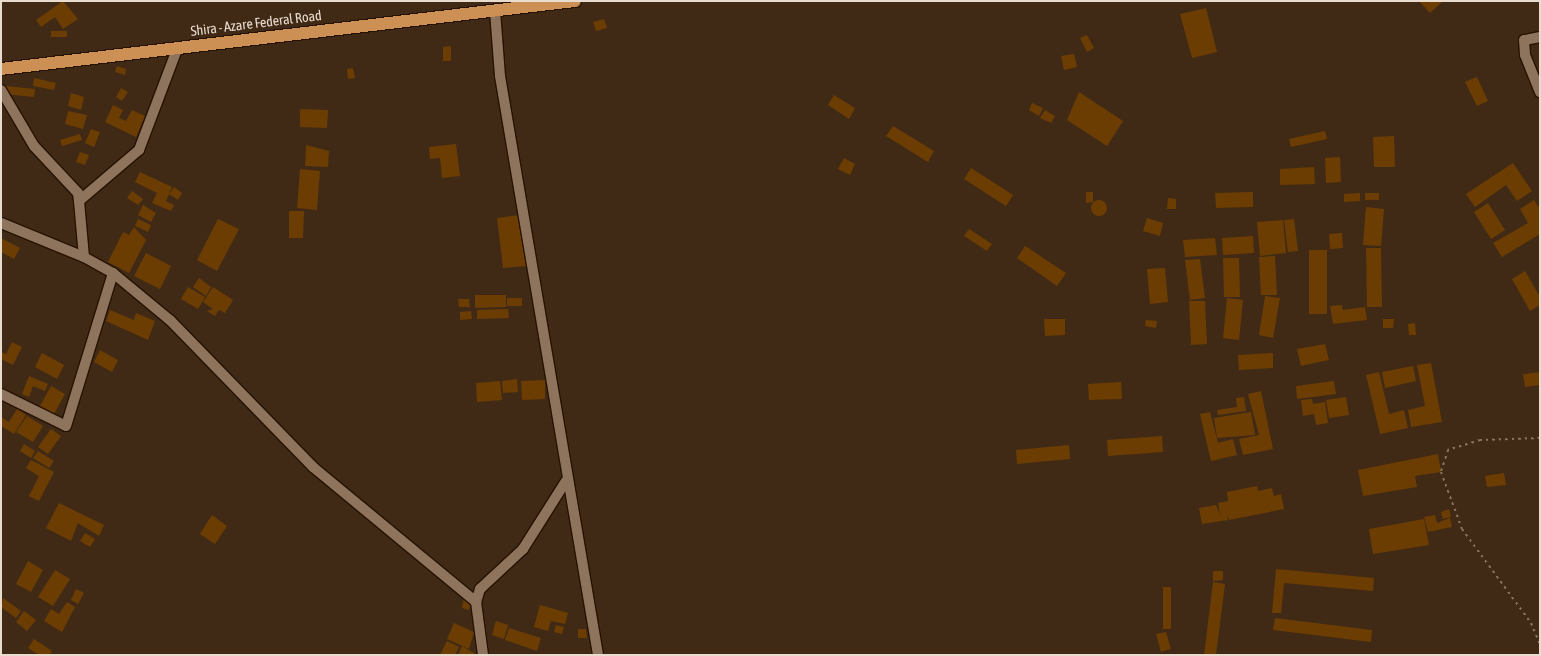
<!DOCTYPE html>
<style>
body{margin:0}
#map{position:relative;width:1541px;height:656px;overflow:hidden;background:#402a15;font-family:"Asap Condensed",sans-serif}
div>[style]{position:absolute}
.building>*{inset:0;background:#6c3d03}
.round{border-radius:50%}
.path>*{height:2px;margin-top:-1px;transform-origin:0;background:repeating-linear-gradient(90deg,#867362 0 2.5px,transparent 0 6.5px)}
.roads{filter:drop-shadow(1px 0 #261200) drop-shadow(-1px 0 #261200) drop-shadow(0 1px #261200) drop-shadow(0 -1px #261200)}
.minor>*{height:10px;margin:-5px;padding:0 5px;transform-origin:5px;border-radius:5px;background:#8e745d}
.primary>*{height:12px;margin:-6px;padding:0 6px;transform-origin:6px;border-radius:6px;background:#cd9054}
span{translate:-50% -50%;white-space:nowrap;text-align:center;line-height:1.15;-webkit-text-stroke:5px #402a15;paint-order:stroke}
.street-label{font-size:14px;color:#eadbcf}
.frame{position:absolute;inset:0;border:2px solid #eadbcf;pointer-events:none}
</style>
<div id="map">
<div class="building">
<i style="clip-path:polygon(63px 1px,78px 19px,63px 29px,55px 17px,41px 27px,36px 20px)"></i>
<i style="clip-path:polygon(1419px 1px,1443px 1px,1430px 13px)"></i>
<i style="clip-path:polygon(1206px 8px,1217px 52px,1192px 58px,1180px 14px)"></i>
<i style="clip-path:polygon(604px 19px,607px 28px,596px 31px,593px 22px)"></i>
<i style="clip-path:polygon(51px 31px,67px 31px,67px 37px,51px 37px)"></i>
<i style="clip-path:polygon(1087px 35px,1094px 48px,1087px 52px,1080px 38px)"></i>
<i style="clip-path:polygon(451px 46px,451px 61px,443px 61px,443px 47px)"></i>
<i style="clip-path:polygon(1074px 54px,1077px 67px,1064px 70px,1061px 56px)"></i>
<i style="clip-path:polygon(117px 66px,126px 69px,125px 75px,115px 72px)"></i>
<i style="clip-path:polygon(353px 68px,355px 78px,348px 79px,347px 69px)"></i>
<i style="clip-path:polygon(1477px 77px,1488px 101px,1477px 106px,1465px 82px)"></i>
<i style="clip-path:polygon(34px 78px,56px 83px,54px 90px,33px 86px)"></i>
<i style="clip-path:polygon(6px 86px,35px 89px,34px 97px,5px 94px)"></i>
<i style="clip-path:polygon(121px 88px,128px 92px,122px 101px,116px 97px)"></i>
<i style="clip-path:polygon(1079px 92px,1123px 121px,1107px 146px,1067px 120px)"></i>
<i style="clip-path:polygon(71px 93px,84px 97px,81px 110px,68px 106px)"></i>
<i style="clip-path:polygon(834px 95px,855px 108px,849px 119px,828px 105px)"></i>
<i style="clip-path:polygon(1032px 103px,1043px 108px,1039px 116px,1029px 110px)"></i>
<i style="clip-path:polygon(113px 105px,123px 110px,119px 118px,126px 121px,132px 110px,145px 116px,136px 137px,105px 122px)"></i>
<i style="clip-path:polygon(300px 109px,328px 110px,327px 128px,300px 127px)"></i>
<i style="clip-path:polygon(1045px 110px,1055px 116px,1051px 123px,1040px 118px)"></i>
<i style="clip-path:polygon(68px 111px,87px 115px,83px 129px,65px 124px)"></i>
<i style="clip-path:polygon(893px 126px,934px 151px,928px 162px,886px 136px)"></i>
<i style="clip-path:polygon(91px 129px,100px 132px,94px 147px,85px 143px)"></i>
<i style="clip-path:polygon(1325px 131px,1327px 139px,1291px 147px,1289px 139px)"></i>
<i style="clip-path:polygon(80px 134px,82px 140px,62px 146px,60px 140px)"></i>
<i style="clip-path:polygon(1394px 136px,1395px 167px,1374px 167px,1373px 137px)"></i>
<i style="clip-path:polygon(456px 144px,460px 176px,442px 178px,440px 158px,430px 159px,429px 147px)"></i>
<i style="clip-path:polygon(306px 145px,329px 151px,328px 167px,305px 166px)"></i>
<i style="clip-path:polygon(80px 152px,89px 155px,85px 165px,76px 162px)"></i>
<i style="clip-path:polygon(1340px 157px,1341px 182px,1326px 183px,1325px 158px)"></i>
<i style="clip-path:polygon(844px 158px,855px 164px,850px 175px,838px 169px)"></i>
<i style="clip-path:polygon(1513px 163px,1532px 191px,1517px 201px,1506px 185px,1475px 207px,1466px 194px)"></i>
<i style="clip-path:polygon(1314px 167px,1315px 184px,1280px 185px,1280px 169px)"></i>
<i style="clip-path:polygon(971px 168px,1013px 195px,1006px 206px,964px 179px)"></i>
<i style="clip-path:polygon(300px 169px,320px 171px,317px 210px,297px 208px)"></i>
<i style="clip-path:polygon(140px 172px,172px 187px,166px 201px,174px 205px,171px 211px,152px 203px,157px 193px,135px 182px)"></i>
<i style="clip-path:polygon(174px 187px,182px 193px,178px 200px,169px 194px)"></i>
<i style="clip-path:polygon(132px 191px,143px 199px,138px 205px,127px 198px)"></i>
<i style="clip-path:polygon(1086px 192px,1093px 192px,1093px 202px,1086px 203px)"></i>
<i style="clip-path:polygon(1253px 192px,1253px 207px,1216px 208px,1215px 193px)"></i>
<i style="clip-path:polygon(1360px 193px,1360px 201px,1344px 202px,1344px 194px)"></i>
<i style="clip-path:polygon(1365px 193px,1379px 193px,1379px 200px,1365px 200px)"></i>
<i style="clip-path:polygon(1168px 198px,1176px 199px,1176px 209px,1167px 209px)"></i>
<i style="clip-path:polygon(1534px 200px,1540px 209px,1540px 234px,1502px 257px,1493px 243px,1528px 223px,1520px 209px)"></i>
<i class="round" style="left:1091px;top:200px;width:16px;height:16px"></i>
<i style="clip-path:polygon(1488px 203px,1505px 230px,1491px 239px,1474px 212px)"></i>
<i style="clip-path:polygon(143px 205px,156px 213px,151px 222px,138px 215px)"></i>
<i style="clip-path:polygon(1366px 207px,1384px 209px,1381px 246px,1363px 245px)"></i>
<i style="clip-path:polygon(289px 211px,304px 211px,303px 238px,289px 238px)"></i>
<i style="clip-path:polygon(520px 215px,527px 266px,503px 268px,497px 218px)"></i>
<i style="clip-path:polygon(1147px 218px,1163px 223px,1160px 236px,1143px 231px)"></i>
<i style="clip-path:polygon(138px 219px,151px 225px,148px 232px,135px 226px)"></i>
<i style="clip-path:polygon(218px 219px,239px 229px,217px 271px,197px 260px)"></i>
<i style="clip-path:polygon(1294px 219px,1298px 251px,1288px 252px,1284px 220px)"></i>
<i style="clip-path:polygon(1283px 220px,1286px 253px,1260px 256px,1257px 222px)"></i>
<i style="clip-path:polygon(134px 227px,146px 240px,129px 273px,108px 262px,123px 232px,129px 235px)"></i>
<i style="clip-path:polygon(969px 229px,992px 244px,987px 251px,964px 236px)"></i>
<i style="clip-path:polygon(1342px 233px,1343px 248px,1330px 249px,1329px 234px)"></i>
<i style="clip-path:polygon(1253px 236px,1254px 253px,1223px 255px,1222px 238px)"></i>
<i style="clip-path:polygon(1px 238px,20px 248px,14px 259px,1px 252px)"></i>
<i style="clip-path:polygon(1215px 238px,1217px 255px,1185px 257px,1183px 240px)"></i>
<i style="clip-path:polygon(1025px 246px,1066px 273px,1057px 286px,1017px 258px)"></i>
<i style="clip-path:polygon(1366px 248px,1381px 248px,1382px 307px,1367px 307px)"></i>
<i style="clip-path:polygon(1309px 250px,1327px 250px,1327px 314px,1309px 314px)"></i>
<i style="clip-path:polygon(146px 253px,171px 266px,160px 289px,134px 276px)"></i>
<i style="clip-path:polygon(1275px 256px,1277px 295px,1261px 295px,1259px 257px)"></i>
<i style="clip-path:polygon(1223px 258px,1239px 258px,1240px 297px,1224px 297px)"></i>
<i style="clip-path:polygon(1200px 259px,1205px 298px,1190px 300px,1185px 260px)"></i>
<i style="clip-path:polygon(1165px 268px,1168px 302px,1150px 304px,1147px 269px)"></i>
<i style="clip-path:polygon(1525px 271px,1540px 297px,1540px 305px,1530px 311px,1512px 279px)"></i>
<i style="clip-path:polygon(199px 278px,211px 287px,206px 296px,193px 287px)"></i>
<i style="clip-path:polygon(188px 287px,205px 297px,198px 309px,181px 299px)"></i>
<i style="clip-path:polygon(213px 287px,233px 300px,225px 313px,219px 310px,215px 316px,207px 311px,213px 309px,203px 302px)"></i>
<i style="clip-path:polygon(475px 295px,506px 295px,506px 307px,475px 308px)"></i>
<i style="clip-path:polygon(1265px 296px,1280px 298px,1273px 338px,1259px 335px)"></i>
<i style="clip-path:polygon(507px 298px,522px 298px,522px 306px,507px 306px)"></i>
<i style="clip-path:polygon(1227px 298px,1243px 300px,1239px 340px,1223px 338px)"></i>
<i style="clip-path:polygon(458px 299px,469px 299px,470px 307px,459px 307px)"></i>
<i style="clip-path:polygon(1189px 301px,1205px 301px,1207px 344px,1191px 345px)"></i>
<i style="clip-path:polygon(1342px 305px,1343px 310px,1365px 307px,1367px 320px,1333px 324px,1330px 306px)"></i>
<i style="clip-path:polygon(508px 309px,509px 318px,477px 319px,477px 310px)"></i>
<i style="clip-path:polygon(110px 310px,134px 320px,136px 313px,155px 321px,148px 340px,106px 321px)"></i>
<i style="clip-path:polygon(471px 311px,472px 319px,460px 320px,460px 312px)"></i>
<i style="clip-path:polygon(1044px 319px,1065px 319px,1065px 335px,1045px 336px)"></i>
<i style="clip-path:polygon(1383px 319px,1394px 319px,1393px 328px,1383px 328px)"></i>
<i style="clip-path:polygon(1146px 320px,1157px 321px,1156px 328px,1145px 326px)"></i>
<i style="clip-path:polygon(1415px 323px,1416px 335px,1409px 335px,1408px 324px)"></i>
<i style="clip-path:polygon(12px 342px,22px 347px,13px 365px,1px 359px,1px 352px,6px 354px)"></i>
<i style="clip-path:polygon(1325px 344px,1329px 360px,1301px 366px,1297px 349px)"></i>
<i style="clip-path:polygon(100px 350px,118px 360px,112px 372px,94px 362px)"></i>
<i style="clip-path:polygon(42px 353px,64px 365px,57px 379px,35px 367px)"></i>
<i style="clip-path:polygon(1273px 353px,1273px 368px,1239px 370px,1238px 355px)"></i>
<i style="clip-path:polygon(1431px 363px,1442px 422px,1411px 427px,1408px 410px,1425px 406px,1417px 365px)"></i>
<i style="clip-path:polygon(1413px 366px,1416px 381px,1385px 388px,1382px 372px)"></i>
<i style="clip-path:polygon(1379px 372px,1389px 414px,1404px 410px,1408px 428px,1380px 434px,1366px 375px)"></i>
<i style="clip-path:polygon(1540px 372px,1540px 385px,1525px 387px,1523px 374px)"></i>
<i style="clip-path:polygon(29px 376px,48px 384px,45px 391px,33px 386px,29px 397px,22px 394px)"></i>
<i style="clip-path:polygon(517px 379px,518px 392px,503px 393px,502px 381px)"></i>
<i style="clip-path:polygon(545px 380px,545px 399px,522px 400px,521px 381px)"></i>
<i style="clip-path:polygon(500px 381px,502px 400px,477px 402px,476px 383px)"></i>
<i style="clip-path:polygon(1334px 381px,1336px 394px,1297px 399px,1296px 386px)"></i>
<i style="clip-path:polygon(1121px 382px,1122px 399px,1089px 400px,1088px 384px)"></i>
<i style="clip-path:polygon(51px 386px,65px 394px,54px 414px,40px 406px)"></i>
<i style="clip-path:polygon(1261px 391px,1273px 449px,1243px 455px,1239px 439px,1259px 435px,1248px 394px)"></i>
<i style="clip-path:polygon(1244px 397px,1246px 411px,1218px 415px,1217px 410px,1237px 407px,1236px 398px)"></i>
<i style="clip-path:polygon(1346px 397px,1349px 415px,1329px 418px,1326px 400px)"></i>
<i style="clip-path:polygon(1312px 399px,1313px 404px,1325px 402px,1328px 423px,1316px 425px,1314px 414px,1303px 416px,1301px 400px)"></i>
<i style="clip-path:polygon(17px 409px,26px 415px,14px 434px,1px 426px,1px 417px,9px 422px)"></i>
<i style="clip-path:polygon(1210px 412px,1218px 443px,1233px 439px,1237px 455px,1211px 461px,1200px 414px)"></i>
<i style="clip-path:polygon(1251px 412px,1255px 435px,1217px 438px,1214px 418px)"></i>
<i style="clip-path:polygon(27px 416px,43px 426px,33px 442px,16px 432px)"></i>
<i style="clip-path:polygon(51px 429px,61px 436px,48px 454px,38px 447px)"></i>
<i style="clip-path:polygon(1162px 436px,1163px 452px,1108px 456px,1107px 440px)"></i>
<i style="clip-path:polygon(24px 444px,35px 451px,31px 458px,20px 451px)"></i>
<i style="clip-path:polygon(1069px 445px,1070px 459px,1017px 464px,1016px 450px)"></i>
<i style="clip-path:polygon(38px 451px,54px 461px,49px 468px,33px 458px)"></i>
<i style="clip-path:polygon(1438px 454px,1441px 472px,1415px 476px,1417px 487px,1363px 496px,1358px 470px)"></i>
<i style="clip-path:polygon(31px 460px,54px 472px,39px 501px,29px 496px,39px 476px,26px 468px)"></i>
<i style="clip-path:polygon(1504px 473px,1506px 485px,1487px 487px,1485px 476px)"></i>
<i style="clip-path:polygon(1257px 486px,1258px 491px,1272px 488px,1274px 496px,1281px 494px,1284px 509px,1229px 520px,1227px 513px,1228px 520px,1202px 524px,1199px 508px,1216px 505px,1220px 515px,1218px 503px,1228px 501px,1227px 492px)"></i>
<i style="clip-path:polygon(59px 503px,104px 525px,99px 536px,78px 523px,71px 541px,46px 528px)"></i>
<i style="clip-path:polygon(1449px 509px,1451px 517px,1443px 519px,1441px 512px)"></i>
<i style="clip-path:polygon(212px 515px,227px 526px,215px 544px,200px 534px)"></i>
<i style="clip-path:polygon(1435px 515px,1437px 523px,1450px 518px,1452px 527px,1428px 532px,1424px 517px)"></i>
<i style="clip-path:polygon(1424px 519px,1429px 545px,1373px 554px,1369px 529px)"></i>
<i style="clip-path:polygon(85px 533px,95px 539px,90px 547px,80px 541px)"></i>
<i style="clip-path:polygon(28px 561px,43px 570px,31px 592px,16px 584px)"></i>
<i style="clip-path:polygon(1276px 569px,1374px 578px,1373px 591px,1284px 583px,1281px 613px,1272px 613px)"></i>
<i style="clip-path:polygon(55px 570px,70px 579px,53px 606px,38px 597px)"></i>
<i style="clip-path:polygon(1213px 571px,1223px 571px,1223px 580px,1213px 581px)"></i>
<i style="clip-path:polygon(1213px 582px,1225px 584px,1216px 655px,1204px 655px)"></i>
<i style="clip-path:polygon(1163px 587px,1171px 587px,1171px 629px,1163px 629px)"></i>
<i style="clip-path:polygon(76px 589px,84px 593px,78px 604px,71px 600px)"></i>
<i style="clip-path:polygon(3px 598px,21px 611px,16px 618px,1px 607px)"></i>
<i style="clip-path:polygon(464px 598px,472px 600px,469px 610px,462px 608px)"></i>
<i style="clip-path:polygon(67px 602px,75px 607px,62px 632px,44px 621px,51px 609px,59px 614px)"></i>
<i style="clip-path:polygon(540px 605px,568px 613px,565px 624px,551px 621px,548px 631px,534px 627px)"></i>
<i style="clip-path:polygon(24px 611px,36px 620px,27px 631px,16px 622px)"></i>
<i style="clip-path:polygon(1275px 618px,1372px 630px,1371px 642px,1273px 630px)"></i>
<i style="clip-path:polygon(496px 621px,508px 625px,504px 639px,492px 635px)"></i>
<i style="clip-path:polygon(454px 623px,474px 632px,469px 649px,447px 639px)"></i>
<i style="clip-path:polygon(556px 625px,564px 627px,562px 634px,554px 632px)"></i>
<i style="clip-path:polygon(509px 628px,541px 638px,537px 651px,505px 640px)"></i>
<i style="clip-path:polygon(578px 629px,586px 629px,587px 638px,578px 638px)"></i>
<i style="clip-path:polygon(1166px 632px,1171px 649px,1161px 652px,1156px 634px)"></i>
<i style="clip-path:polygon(34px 639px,52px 651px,50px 655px,39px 655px,28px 648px)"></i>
<i style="clip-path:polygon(447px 641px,459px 647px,455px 655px,440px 655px)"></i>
<i style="clip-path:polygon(462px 646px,477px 655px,458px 655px)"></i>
</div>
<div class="path">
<i style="left:1540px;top:438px;width:60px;rotate:178.1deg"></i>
<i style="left:1480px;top:440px;width:34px;rotate:163deg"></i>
<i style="left:1448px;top:450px;width:23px;rotate:108deg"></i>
<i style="left:1441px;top:472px;width:61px;rotate:69.8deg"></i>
<i style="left:1462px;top:529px;width:117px;rotate:53.7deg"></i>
<i style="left:1531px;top:623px;width:23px;rotate:67deg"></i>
</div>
<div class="roads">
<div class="minor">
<i style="left:495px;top:11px;width:65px;rotate:85.6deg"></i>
<i style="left:500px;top:76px;width:587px;rotate:80.39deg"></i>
<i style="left:1540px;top:37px;width:16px;rotate:169deg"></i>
<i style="left:1524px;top:40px;width:15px;rotate:86deg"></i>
<i style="left:1525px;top:55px;width:40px;rotate:68deg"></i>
<i style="left:1px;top:90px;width:65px;rotate:59.5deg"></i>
<i style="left:34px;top:146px;width:64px;rotate:46.9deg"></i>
<i style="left:78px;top:193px;width:8px;rotate:83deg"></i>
<i style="left:79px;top:201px;width:79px;rotate:-40.4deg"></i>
<i style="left:139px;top:150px;width:110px;rotate:-69.3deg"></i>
<i style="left:79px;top:201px;width:56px;rotate:84.9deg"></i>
<i style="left:1px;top:223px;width:90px;rotate:22.3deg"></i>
<i style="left:84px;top:257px;width:33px;rotate:29deg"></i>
<i style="left:113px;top:273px;width:75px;rotate:39.6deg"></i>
<i style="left:171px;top:321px;width:204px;rotate:45.8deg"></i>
<i style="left:313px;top:467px;width:212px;rotate:39.6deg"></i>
<i style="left:1px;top:394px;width:72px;rotate:26.2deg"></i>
<i style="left:66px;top:426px;width:160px;rotate:-72.9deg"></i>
<i style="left:483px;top:655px;width:53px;rotate:-97.5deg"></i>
<i style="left:476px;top:602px;width:14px;rotate:-73deg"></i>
<i style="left:480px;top:589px;width:59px;rotate:-42.9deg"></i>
<i style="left:523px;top:549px;width:80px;rotate:-57.7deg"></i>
</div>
<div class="primary">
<i style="left:1px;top:69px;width:578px;rotate:-6.76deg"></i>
</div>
</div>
<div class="street-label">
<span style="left:256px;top:23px;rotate:-7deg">Shira - Azare Federal Road</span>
</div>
<div class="frame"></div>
</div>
